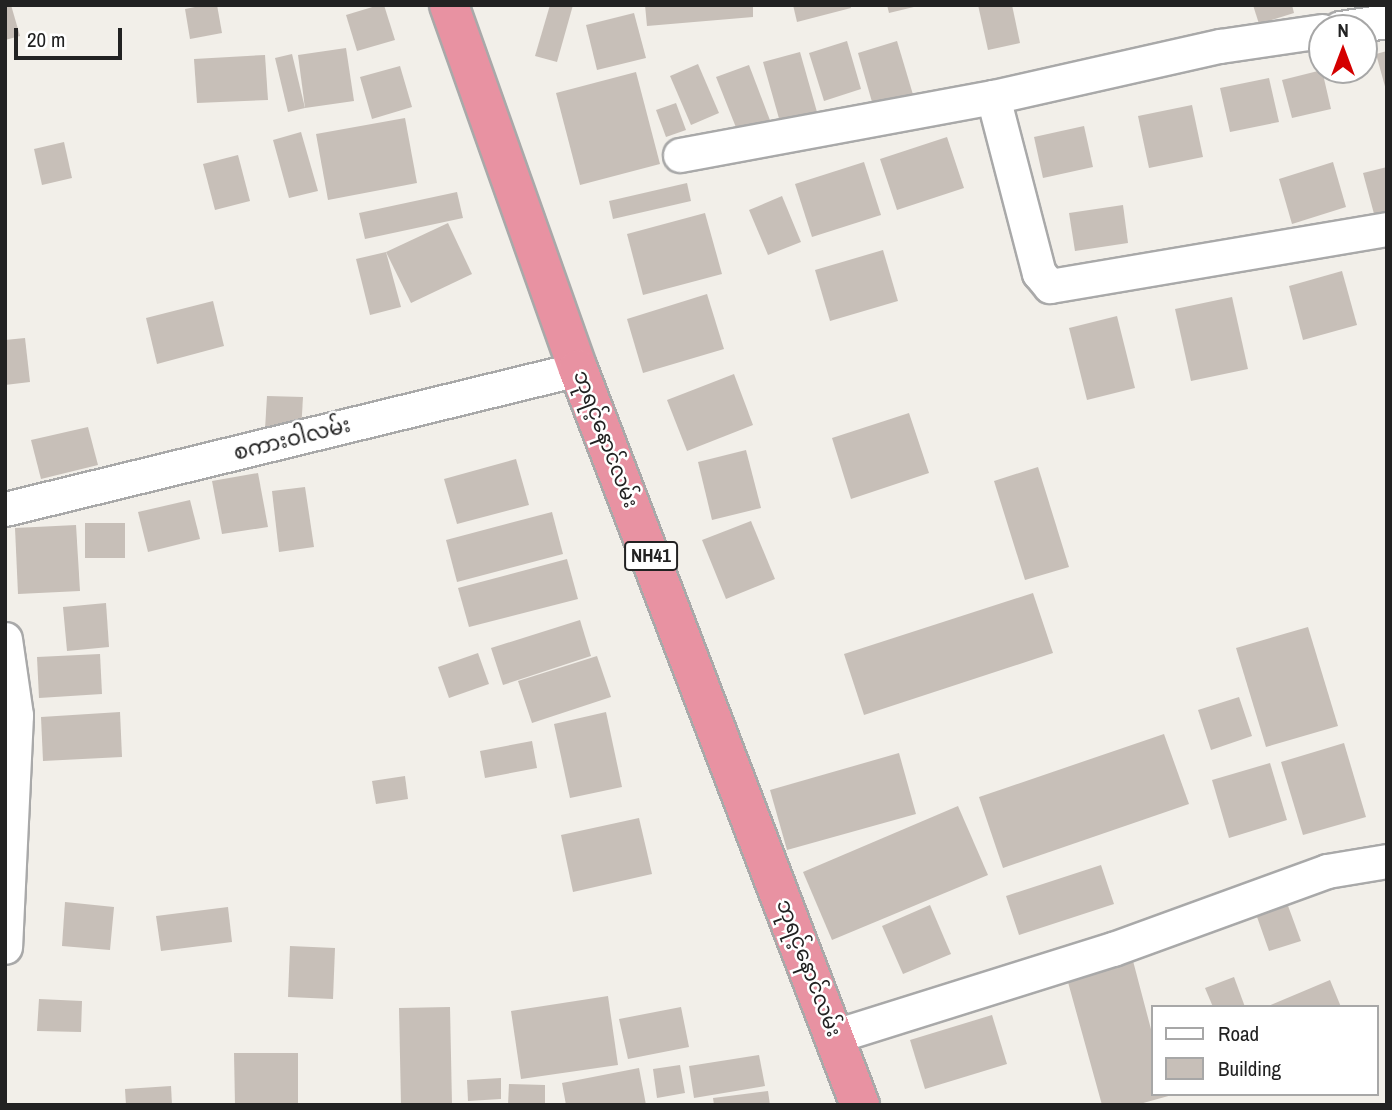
<!DOCTYPE html>
<meta charset="utf-8">
<style>
body{margin:0}
#map{position:relative;width:1392px;height:1110px;overflow:hidden;background:#f2efe9;font-family:"Archivo Narrow","Noto Sans Myanmar",sans-serif}
div>[style]{position:absolute}
.building>*{inset:0;background:#c7bfb8}
.roads{filter:drop-shadow(2px 0 #a9a9a9) drop-shadow(-2px 0 #a9a9a9) drop-shadow(0 2px #a9a9a9) drop-shadow(0 -2px #a9a9a9)}
.street>*{height:33px;margin:-16.5px;padding:0 16.5px;transform-origin:16.5px;border-radius:16.5px;background:#fff}
.highway>*{height:38px;margin:-19px;padding:0 19px;transform-origin:19px;border-radius:19px;background:#e892a2}
span{translate:-50% -50%;white-space:nowrap;text-align:center;line-height:1.15;-webkit-text-stroke:5px #fff;paint-order:stroke}
.shield-label span{padding:2px 5px;background:#fff;border:2px solid;border-radius:5px;-webkit-text-stroke-width:0}
.shield-label{font-size:19px;color:#222;font-weight:700}
.street-label{font-size:21px;color:#222}
.frame{position:absolute;inset:0;border:7px solid #222;pointer-events:none}
.legend{position:absolute;left:1151px;top:1005px;width:228px;height:91px;box-sizing:border-box;background:#fff;border:2px solid #a7a7a7;margin:0;padding:9px 12px;list-style:none;font-size:21px;color:#222}
.legend li{display:flex;align-items:center;gap:14px;height:35px}
.legend b{width:35px;border:2px solid #a7a7a7}
.north{position:absolute;left:1308px;top:14px;width:70px;height:70px;box-sizing:border-box;background:#fff;border:2px solid #a7a7a7;border-radius:50%;rotate:0deg;font-size:19px;font-weight:700;line-height:28px;text-align:center;color:#222}
.north::after{content:'';display:block;margin:auto;width:24px;height:32px;background:#d40000;clip-path:polygon(50% 0,100% 100%,50% 72%,0 100%)}
.scale{position:absolute;left:14px;top:28px;width:108px;height:32px;box-sizing:border-box;border:4px solid #222;border-top:0;padding-left:9px;font-size:21px;line-height:24px;white-space:nowrap;color:#222;-webkit-text-stroke:5px #fff;paint-order:stroke}
</style>
<div id="map">
<div class="building">
<i style="clip-path:polygon(5px 5px,11px 5px,20px 36px,5px 40px)"></i>
<i style="clip-path:polygon(205px 5px,217px 5px,222px 33px,190px 39px,185px 9px)"></i>
<i style="clip-path:polygon(379px 5px,384px 5px,395px 40px,357px 51px,346px 15px)"></i>
<i style="clip-path:polygon(550px 5px,573px 5px,557px 62px,535px 56px)"></i>
<i style="clip-path:polygon(645px 5px,753px 5px,753px 17px,647px 26px)"></i>
<i style="clip-path:polygon(793px 5px,850px 5px,851px 8px,797px 22px)"></i>
<i style="clip-path:polygon(887px 5px,917px 5px,918px 6px,889px 13px)"></i>
<i style="clip-path:polygon(978px 5px,1012px 5px,1020px 43px,988px 50px)"></i>
<i style="clip-path:polygon(1253px 5px,1292px 5px,1294px 13px,1259px 24px)"></i>
<i style="clip-path:polygon(634px 13px,646px 58px,597px 70px,586px 25px)"></i>
<i style="clip-path:polygon(847px 41px,861px 89px,824px 101px,809px 53px)"></i>
<i style="clip-path:polygon(897px 41px,914px 98px,874px 109px,858px 53px)"></i>
<i style="clip-path:polygon(346px 48px,354px 101px,305px 108px,298px 55px)"></i>
<i style="clip-path:polygon(1387px 51px,1387px 90px,1386px 90px,1376px 54px)"></i>
<i style="clip-path:polygon(800px 52px,817px 112px,780px 122px,763px 62px)"></i>
<i style="clip-path:polygon(292px 54px,305px 108px,288px 112px,275px 58px)"></i>
<i style="clip-path:polygon(265px 55px,268px 100px,197px 103px,194px 59px)"></i>
<i style="clip-path:polygon(698px 64px,719px 113px,691px 125px,670px 76px)"></i>
<i style="clip-path:polygon(749px 65px,771px 123px,739px 135px,716px 77px)"></i>
<i style="clip-path:polygon(400px 66px,412px 107px,372px 119px,360px 77px)"></i>
<i style="clip-path:polygon(1322px 70px,1331px 109px,1292px 118px,1282px 80px)"></i>
<i style="clip-path:polygon(636px 72px,660px 164px,580px 185px,556px 93px)"></i>
<i style="clip-path:polygon(1269px 78px,1279px 122px,1230px 132px,1220px 88px)"></i>
<i style="clip-path:polygon(676px 103px,686px 130px,666px 137px,656px 110px)"></i>
<i style="clip-path:polygon(1192px 105px,1203px 157px,1149px 168px,1138px 116px)"></i>
<i style="clip-path:polygon(405px 118px,417px 183px,328px 200px,316px 134px)"></i>
<i style="clip-path:polygon(1084px 126px,1093px 167px,1043px 178px,1034px 137px)"></i>
<i style="clip-path:polygon(301px 132px,318px 191px,289px 198px,273px 140px)"></i>
<i style="clip-path:polygon(947px 137px,964px 188px,897px 210px,880px 159px)"></i>
<i style="clip-path:polygon(64px 142px,72px 178px,42px 185px,34px 149px)"></i>
<i style="clip-path:polygon(238px 155px,250px 201px,215px 210px,203px 164px)"></i>
<i style="clip-path:polygon(864px 162px,881px 215px,812px 237px,795px 184px)"></i>
<i style="clip-path:polygon(1333px 162px,1346px 207px,1292px 224px,1279px 179px)"></i>
<i style="clip-path:polygon(1387px 167px,1387px 222px,1377px 225px,1363px 173px)"></i>
<i style="clip-path:polygon(687px 183px,691px 201px,613px 219px,609px 201px)"></i>
<i style="clip-path:polygon(457px 192px,463px 218px,365px 239px,359px 213px)"></i>
<i style="clip-path:polygon(782px 196px,801px 242px,768px 255px,749px 210px)"></i>
<i style="clip-path:polygon(1123px 205px,1128px 243px,1075px 251px,1069px 213px)"></i>
<i style="clip-path:polygon(705px 213px,722px 274px,643px 295px,627px 234px)"></i>
<i style="clip-path:polygon(448px 223px,472px 274px,411px 303px,386px 252px)"></i>
<i style="clip-path:polygon(883px 250px,898px 301px,830px 321px,815px 270px)"></i>
<i style="clip-path:polygon(386px 252px,401px 307px,370px 315px,356px 259px)"></i>
<i style="clip-path:polygon(1342px 271px,1357px 325px,1303px 340px,1289px 286px)"></i>
<i style="clip-path:polygon(707px 294px,724px 349px,643px 373px,627px 319px)"></i>
<i style="clip-path:polygon(1232px 297px,1248px 369px,1191px 381px,1175px 309px)"></i>
<i style="clip-path:polygon(213px 301px,224px 346px,157px 364px,146px 318px)"></i>
<i style="clip-path:polygon(1117px 316px,1135px 388px,1087px 400px,1069px 328px)"></i>
<i style="clip-path:polygon(25px 338px,30px 382px,5px 385px,5px 340px)"></i>
<i style="clip-path:polygon(734px 374px,753px 425px,687px 451px,667px 400px)"></i>
<i style="clip-path:polygon(267px 396px,303px 397px,301px 431px,265px 429px)"></i>
<i style="clip-path:polygon(909px 413px,929px 473px,851px 499px,832px 438px)"></i>
<i style="clip-path:polygon(88px 427px,98px 465px,41px 479px,31px 440px)"></i>
<i style="clip-path:polygon(746px 450px,761px 508px,712px 520px,698px 462px)"></i>
<i style="clip-path:polygon(516px 459px,529px 505px,457px 524px,444px 479px)"></i>
<i style="clip-path:polygon(1038px 467px,1069px 567px,1025px 580px,994px 481px)"></i>
<i style="clip-path:polygon(258px 473px,268px 527px,222px 534px,212px 481px)"></i>
<i style="clip-path:polygon(305px 487px,314px 547px,279px 552px,272px 491px)"></i>
<i style="clip-path:polygon(190px 500px,200px 539px,148px 552px,138px 512px)"></i>
<i style="clip-path:polygon(552px 512px,563px 554px,457px 582px,446px 540px)"></i>
<i style="clip-path:polygon(751px 521px,775px 579px,726px 599px,702px 540px)"></i>
<i style="clip-path:polygon(85px 523px,125px 523px,125px 558px,85px 558px)"></i>
<i style="clip-path:polygon(76px 525px,80px 591px,18px 594px,15px 528px)"></i>
<i style="clip-path:polygon(567px 559px,578px 599px,469px 627px,458px 588px)"></i>
<i style="clip-path:polygon(1033px 593px,1053px 653px,864px 715px,844px 654px)"></i>
<i style="clip-path:polygon(106px 603px,109px 647px,67px 651px,63px 607px)"></i>
<i style="clip-path:polygon(580px 620px,591px 656px,503px 685px,491px 648px)"></i>
<i style="clip-path:polygon(1308px 627px,1338px 726px,1266px 747px,1236px 648px)"></i>
<i style="clip-path:polygon(478px 653px,489px 684px,449px 698px,438px 667px)"></i>
<i style="clip-path:polygon(100px 654px,102px 694px,39px 698px,37px 657px)"></i>
<i style="clip-path:polygon(597px 656px,611px 697px,532px 723px,518px 681px)"></i>
<i style="clip-path:polygon(1239px 697px,1252px 736px,1211px 750px,1198px 710px)"></i>
<i style="clip-path:polygon(120px 712px,122px 757px,43px 761px,41px 717px)"></i>
<i style="clip-path:polygon(606px 712px,622px 787px,570px 798px,554px 724px)"></i>
<i style="clip-path:polygon(1164px 734px,1189px 804px,1003px 868px,979px 797px)"></i>
<i style="clip-path:polygon(532px 741px,537px 768px,485px 778px,480px 751px)"></i>
<i style="clip-path:polygon(1344px 743px,1366px 817px,1303px 835px,1281px 762px)"></i>
<i style="clip-path:polygon(899px 753px,916px 814px,787px 850px,770px 790px)"></i>
<i style="clip-path:polygon(1270px 763px,1287px 820px,1229px 838px,1212px 780px)"></i>
<i style="clip-path:polygon(405px 776px,408px 799px,376px 804px,372px 781px)"></i>
<i style="clip-path:polygon(958px 806px,988px 875px,832px 940px,803px 872px)"></i>
<i style="clip-path:polygon(639px 818px,652px 874px,573px 892px,561px 835px)"></i>
<i style="clip-path:polygon(1101px 865px,1114px 904px,1019px 935px,1006px 896px)"></i>
<i style="clip-path:polygon(65px 902px,114px 907px,110px 950px,62px 946px)"></i>
<i style="clip-path:polygon(1287px 903px,1301px 941px,1269px 951px,1256px 914px)"></i>
<i style="clip-path:polygon(930px 905px,951px 954px,903px 974px,882px 926px)"></i>
<i style="clip-path:polygon(228px 907px,232px 942px,161px 951px,156px 916px)"></i>
<i style="clip-path:polygon(290px 946px,335px 948px,333px 999px,288px 997px)"></i>
<i style="clip-path:polygon(1132px 957px,1152px 1033px,1152px 1094px,1172px 1095px,1136px 1105px,1102px 1105px,1066px 975px)"></i>
<i style="clip-path:polygon(1234px 977px,1245px 1007px,1213px 1007px,1205px 988px)"></i>
<i style="clip-path:polygon(1330px 980px,1341px 1007px,1266px 1007px)"></i>
<i style="clip-path:polygon(608px 996px,618px 1065px,521px 1079px,511px 1011px)"></i>
<i style="clip-path:polygon(39px 999px,82px 1001px,81px 1032px,37px 1031px)"></i>
<i style="clip-path:polygon(450px 1007px,452px 1105px,401px 1105px,399px 1008px)"></i>
<i style="clip-path:polygon(681px 1007px,689px 1047px,628px 1059px,619px 1019px)"></i>
<i style="clip-path:polygon(992px 1015px,1007px 1064px,925px 1089px,910px 1040px)"></i>
<i style="clip-path:polygon(234px 1053px,298px 1053px,298px 1105px,235px 1105px)"></i>
<i style="clip-path:polygon(759px 1055px,765px 1086px,694px 1098px,689px 1066px)"></i>
<i style="clip-path:polygon(680px 1065px,685px 1093px,657px 1098px,653px 1069px)"></i>
<i style="clip-path:polygon(639px 1068px,646px 1105px,566px 1105px,562px 1083px)"></i>
<i style="clip-path:polygon(501px 1078px,501px 1099px,468px 1101px,467px 1080px)"></i>
<i style="clip-path:polygon(509px 1084px,545px 1085px,545px 1105px,508px 1105px)"></i>
<i style="clip-path:polygon(171px 1086px,172px 1105px,126px 1105px,125px 1089px)"></i>
<i style="clip-path:polygon(768px 1091px,770px 1105px,714px 1105px,713px 1098px)"></i>
</div>
<div class="roads">
<div class="street">
<i style="left:1340px;top:28px;width:48px;rotate:-8.5deg"></i>
<i style="left:993px;top:97px;width:182px;rotate:75.4deg"></i>
<i style="left:1039px;top:273px;width:17px;rotate:50deg"></i>
<i style="left:1050px;top:286px;width:342px;rotate:-9.6deg"></i>
<i style="left:680px;top:155px;width:318px;rotate:-10.5deg"></i>
<i style="left:993px;top:97px;width:233px;rotate:-12.7deg"></i>
<i style="left:1220px;top:46px;width:103px;rotate:-8.4deg"></i>
<i style="left:5px;top:509px;width:590px;rotate:-13.73deg"></i>
<i style="left:5px;top:639px;width:77px;rotate:81.8deg"></i>
<i style="left:16px;top:715px;width:232px;rotate:92.7deg"></i>
<i style="left:835px;top:1036px;width:291px;rotate:-17.4deg"></i>
<i style="left:1113px;top:949px;width:228px;rotate:-20deg"></i>
<i style="left:1327px;top:871px;width:61px;rotate:-9.5deg"></i>
</div>
<div class="highway">
<i style="left:449px;top:5px;width:386px;rotate:70.5deg"></i>
<i style="left:578px;top:369px;width:788px;rotate:69.04deg"></i>
</div>
</div>
<div class="shield-label">
<span style="left:651px;top:556px">NH41</span>
</div>
<div class="street-label">
<span style="left:292px;top:439px;rotate:-14deg">စကားဝါလမ်း</span>
<span style="left:606px;top:439px;rotate:69deg">ဘုရင့်နောင်လမ်း</span>
<span style="left:809px;top:968px;rotate:69deg">ဘုရင့်နောင်လမ်း</span>
</div>
<div class="frame"></div>
<ul class="legend">
<li><b style="height:9px;background:#fff"></b>Road</li>
<li><b style="height:19px;background:#c7bfb8"></b>Building</li>
</ul>
<div class="north">N</div>
<div class="scale">20 m</div>
</div>
